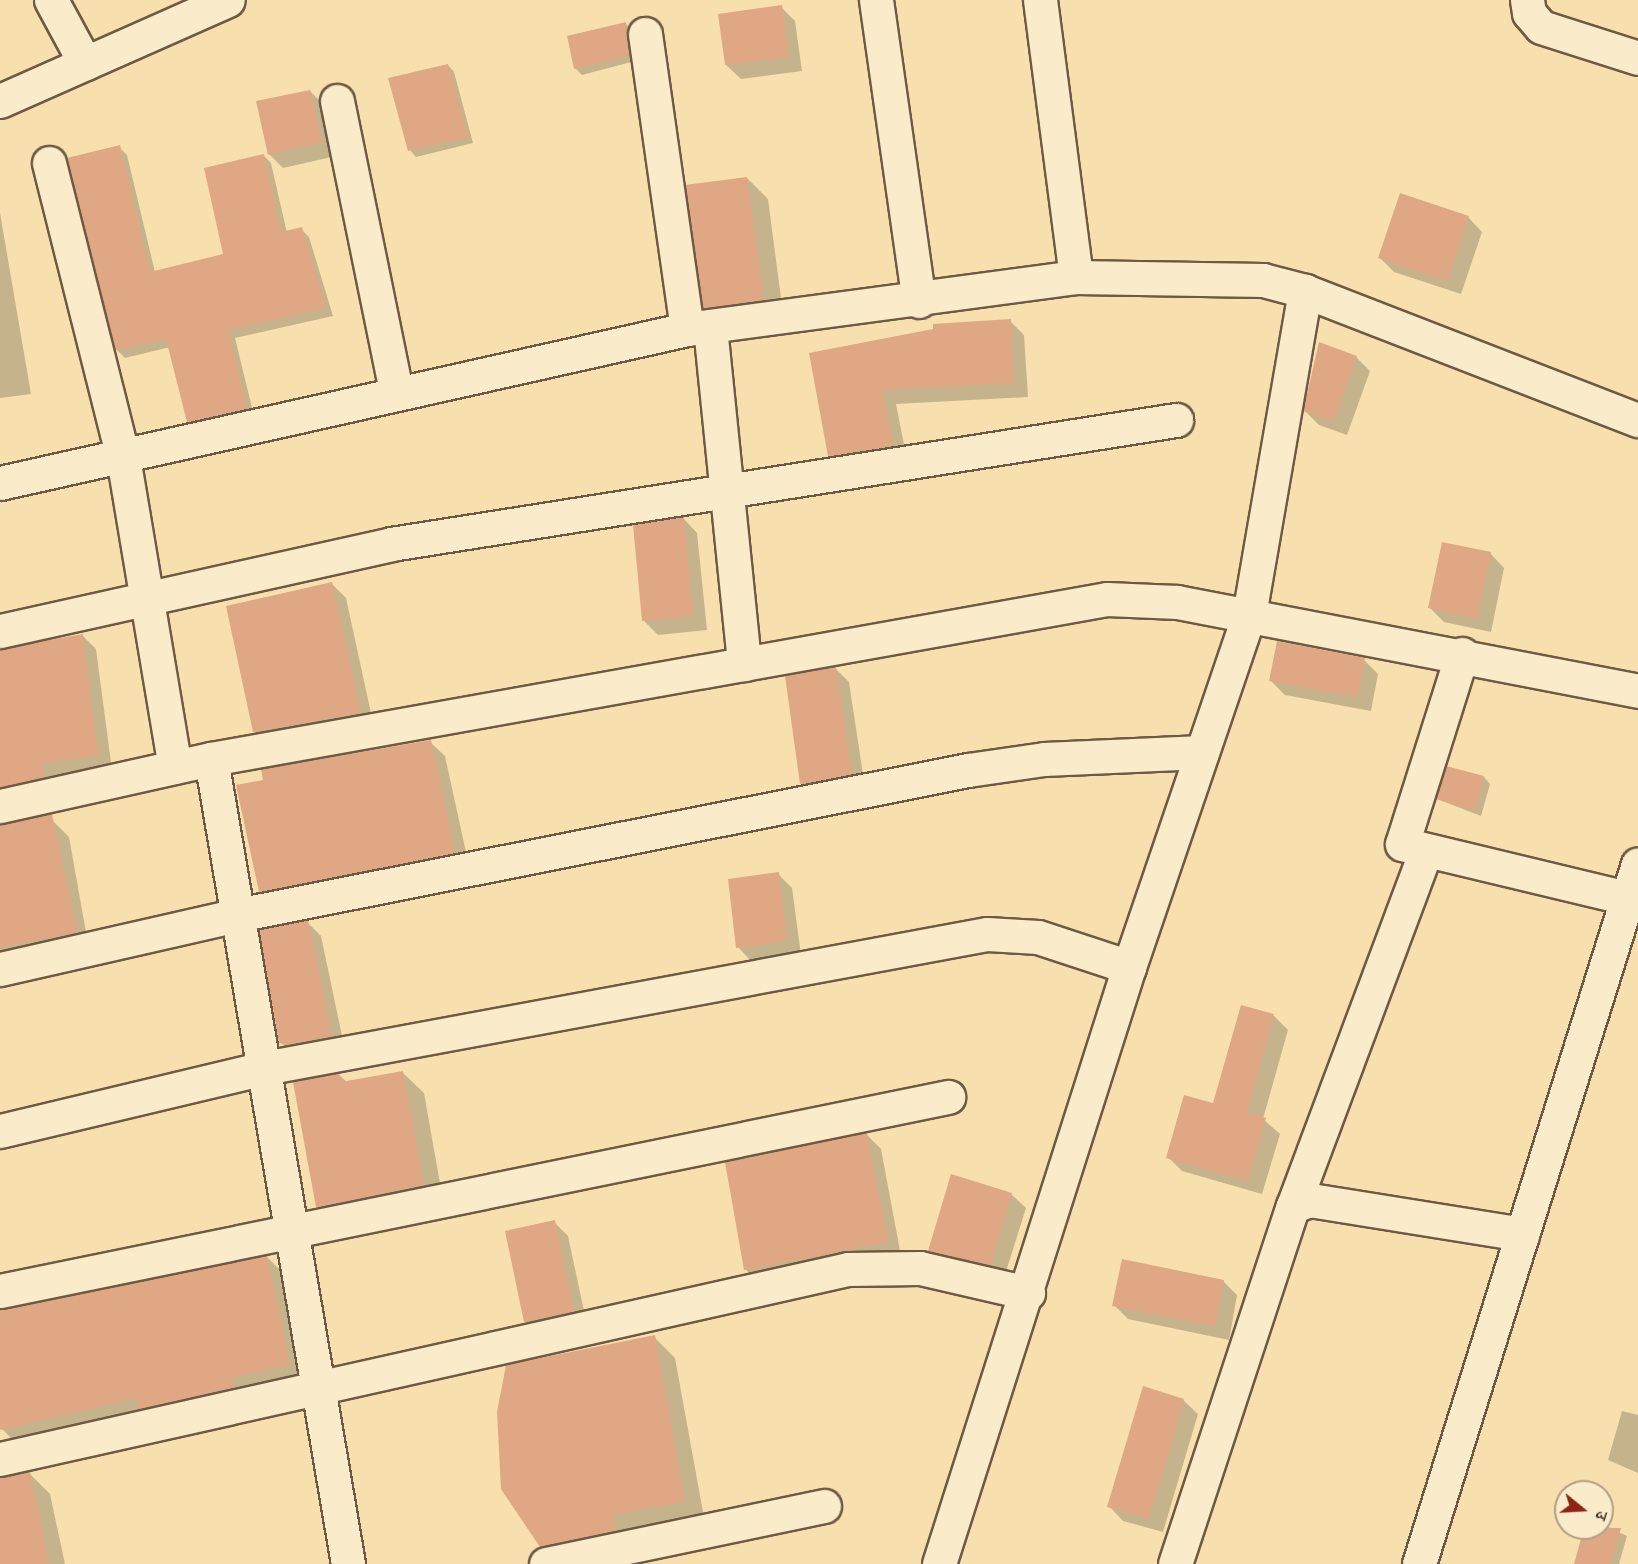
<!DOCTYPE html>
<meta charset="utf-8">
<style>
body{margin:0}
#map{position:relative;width:1638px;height:1564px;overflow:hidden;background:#f7e0ae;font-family:"Sorts Mill Goudy","Noto Serif Devanagari",serif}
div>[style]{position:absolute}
.shadow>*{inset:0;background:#0003}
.building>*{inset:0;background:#e0a784}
.roads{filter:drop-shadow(2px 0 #6e5a44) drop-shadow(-2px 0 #6e5a44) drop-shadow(0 2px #6e5a44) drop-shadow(0 -2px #6e5a44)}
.minor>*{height:33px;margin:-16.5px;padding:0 16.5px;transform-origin:16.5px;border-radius:16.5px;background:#faebca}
span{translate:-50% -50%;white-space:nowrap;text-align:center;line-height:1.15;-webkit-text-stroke:6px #faebca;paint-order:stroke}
.north{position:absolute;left:1554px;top:1480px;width:60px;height:60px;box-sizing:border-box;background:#faebca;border:2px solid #b09f86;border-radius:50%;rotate:108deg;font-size:16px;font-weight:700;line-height:24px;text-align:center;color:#402d21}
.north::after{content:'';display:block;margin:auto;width:21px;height:27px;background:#8f2418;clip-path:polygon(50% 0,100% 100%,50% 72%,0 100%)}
</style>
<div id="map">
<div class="shadow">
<i style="clip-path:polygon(781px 7px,795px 21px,802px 71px,741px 79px,726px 65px)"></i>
<i style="clip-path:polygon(625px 23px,632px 30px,635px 61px,582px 75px,575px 68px)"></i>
<i style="clip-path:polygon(448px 65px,454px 72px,473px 143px,416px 157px,410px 150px)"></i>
<i style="clip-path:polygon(310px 91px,324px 105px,336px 156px,283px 168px,269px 154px)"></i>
<i style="clip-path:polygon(119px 147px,127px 155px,155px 272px,225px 255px,263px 155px,271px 163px,287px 233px,301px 229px,309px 237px,333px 316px,235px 338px,254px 416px,196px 429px,188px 421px,170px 347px,125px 358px,117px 350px)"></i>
<i style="clip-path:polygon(747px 178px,768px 199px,784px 321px,725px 328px,704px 307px)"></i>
<i style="clip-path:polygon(0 213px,31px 394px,0 398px)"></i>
<i style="clip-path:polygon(1468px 217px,1482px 232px,1461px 294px,1394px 272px,1379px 257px)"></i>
<i style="clip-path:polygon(1010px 321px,1024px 335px,1028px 397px,896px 404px,907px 460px,844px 469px,830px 455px,811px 354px)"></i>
<i style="clip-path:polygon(1356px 357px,1370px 371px,1347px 435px,1319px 425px,1305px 411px)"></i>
<i style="clip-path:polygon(683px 518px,697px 533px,707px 630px,658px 635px,644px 621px)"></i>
<i style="clip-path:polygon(1490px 553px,1504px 568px,1491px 632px,1444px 622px,1430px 608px)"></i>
<i style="clip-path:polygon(332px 584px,346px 598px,374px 727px,269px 746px,255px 732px)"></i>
<i style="clip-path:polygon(82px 635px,96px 649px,112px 770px,0 788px,0 651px)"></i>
<i style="clip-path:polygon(1364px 660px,1378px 674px,1371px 711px,1285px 695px,1271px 681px)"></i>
<i style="clip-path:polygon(835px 668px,849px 682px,865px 788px,816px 798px,802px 783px)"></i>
<i style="clip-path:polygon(430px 742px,445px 756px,469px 866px,274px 905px,260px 891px)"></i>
<i style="clip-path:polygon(1484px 777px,1490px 784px,1481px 816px,1437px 799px)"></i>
<i style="clip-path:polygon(53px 821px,69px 837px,89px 949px,0 971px,0 834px)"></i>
<i style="clip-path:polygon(778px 874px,792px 888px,801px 955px,752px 962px,738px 947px)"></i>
<i style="clip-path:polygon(307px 922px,321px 936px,345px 1050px,295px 1056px,280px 1042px)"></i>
<i style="clip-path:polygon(1242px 1006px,1274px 1016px,1288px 1030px,1263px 1119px,1280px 1134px,1262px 1194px,1182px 1171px,1168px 1157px,1214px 1105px)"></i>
<i style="clip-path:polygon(402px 1072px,424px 1093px,444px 1206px,339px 1228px,317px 1206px,339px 1075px,347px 1082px)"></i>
<i style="clip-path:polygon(866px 1134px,881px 1149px,901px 1256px,759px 1283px,745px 1269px)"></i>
<i style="clip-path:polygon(1011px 1194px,1026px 1208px,1004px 1278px,944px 1264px,930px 1250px)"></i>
<i style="clip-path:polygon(554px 1222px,568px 1236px,587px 1325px,540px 1336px,526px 1322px)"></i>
<i style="clip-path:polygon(267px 1257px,281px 1271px,303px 1379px,16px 1443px,2px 1429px,0 1309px)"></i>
<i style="clip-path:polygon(1223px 1281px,1237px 1295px,1229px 1340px,1128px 1319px,1114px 1305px)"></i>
<i style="clip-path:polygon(654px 1337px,675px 1358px,705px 1523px,559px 1564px,541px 1546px)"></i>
<i style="clip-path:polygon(1183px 1400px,1198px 1414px,1163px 1532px,1123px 1521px,1109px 1506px)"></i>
<i style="clip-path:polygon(1622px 1411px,1638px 1415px,1638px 1473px,1608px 1460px)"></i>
<i style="clip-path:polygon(29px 1473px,50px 1494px,65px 1564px,0 1564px,0 1479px)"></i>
<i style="clip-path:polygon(1602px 1524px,1627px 1536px,1619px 1564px,1576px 1564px)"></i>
</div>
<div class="building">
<i style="clip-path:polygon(782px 5px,789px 57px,725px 65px,718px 14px)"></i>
<i style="clip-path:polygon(626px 22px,629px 55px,574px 69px,567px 36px)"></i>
<i style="clip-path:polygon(448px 64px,468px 137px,408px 151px,388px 78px)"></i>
<i style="clip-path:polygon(310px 90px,322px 142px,268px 155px,256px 101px)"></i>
<i style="clip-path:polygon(120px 145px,150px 272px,223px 254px,204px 168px,264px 154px,281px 232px,302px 227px,326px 308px,228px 330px,247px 408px,187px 422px,166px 339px,115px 350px,67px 158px)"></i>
<i style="clip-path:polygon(747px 177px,764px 300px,703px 308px,685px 185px)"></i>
<i style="clip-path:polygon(1400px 193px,1469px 216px,1447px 281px,1378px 258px)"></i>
<i style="clip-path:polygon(1011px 319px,1014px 383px,883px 390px,893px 446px,828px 456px,809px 353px,933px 329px,933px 324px)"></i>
<i style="clip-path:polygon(1319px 342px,1357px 356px,1333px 422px,1303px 411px)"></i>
<i style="clip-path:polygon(684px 517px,693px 616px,642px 621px,633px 525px)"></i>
<i style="clip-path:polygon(1442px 542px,1491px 552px,1477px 619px,1428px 608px)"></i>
<i style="clip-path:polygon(332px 582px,361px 713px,253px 732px,226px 606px)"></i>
<i style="clip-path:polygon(83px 634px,98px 756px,42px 763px,45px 777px,0 787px,0 649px)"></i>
<i style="clip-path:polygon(1277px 641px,1365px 658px,1357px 697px,1269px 681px)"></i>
<i style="clip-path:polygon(836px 667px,852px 774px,800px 784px,785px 676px)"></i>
<i style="clip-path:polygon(431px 740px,455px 853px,259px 892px,236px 785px,263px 780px,261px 769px)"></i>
<i style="clip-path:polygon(1446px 766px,1484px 776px,1475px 810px,1436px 799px)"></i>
<i style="clip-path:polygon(52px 814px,77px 932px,0 948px,0 824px)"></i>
<i style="clip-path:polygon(779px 872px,787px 941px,736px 948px,728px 879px)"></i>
<i style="clip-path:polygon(308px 920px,332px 1036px,287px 1045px,279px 1043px,259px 930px)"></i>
<i style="clip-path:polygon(1241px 1005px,1274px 1014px,1247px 1113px,1266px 1118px,1248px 1181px,1166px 1158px,1184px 1095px,1213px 1103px)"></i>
<i style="clip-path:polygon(403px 1071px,424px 1185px,316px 1207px,293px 1082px,339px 1073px,341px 1082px)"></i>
<i style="clip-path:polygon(867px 1133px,888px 1242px,744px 1270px,725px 1162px)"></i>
<i style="clip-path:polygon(951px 1174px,1012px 1193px,990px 1265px,928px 1251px)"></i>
<i style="clip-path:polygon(555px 1220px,574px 1311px,524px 1322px,505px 1231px)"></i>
<i style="clip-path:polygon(267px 1255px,290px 1365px,232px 1377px,234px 1387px,138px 1409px,136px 1398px,0 1430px,0 1309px)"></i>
<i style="clip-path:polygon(1122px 1259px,1224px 1280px,1215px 1326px,1112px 1306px)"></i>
<i style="clip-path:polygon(655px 1335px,685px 1502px,613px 1515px,616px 1530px,540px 1547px,501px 1489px,497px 1412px,506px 1365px)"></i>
<i style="clip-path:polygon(1143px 1386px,1184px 1399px,1149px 1519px,1107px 1507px)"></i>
<i style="clip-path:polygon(30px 1472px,49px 1564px,0 1564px,0 1477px)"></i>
<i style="clip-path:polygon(1584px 1528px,1621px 1528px,1610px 1564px,1574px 1564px)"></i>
</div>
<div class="roads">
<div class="minor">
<i style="left:51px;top:0;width:72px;rotate:61.6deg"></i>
<i style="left:876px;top:0;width:304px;rotate:81.9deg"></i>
<i style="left:1527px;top:0;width:13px;rotate:81deg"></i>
<i style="left:1529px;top:13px;width:18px;rotate:49deg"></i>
<i style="left:1541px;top:27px;width:102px;rotate:17.7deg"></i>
<i style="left:645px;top:34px;width:298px;rotate:81.9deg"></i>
<i style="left:0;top:101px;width:249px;rotate:-23.9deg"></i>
<i style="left:337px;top:101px;width:297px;rotate:78.5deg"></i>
<i style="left:49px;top:163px;width:303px;rotate:75.9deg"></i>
<i style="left:123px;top:457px;width:314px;rotate:80.5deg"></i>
<i style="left:1305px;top:291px;width:357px;rotate:21.2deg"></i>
<i style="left:710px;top:327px;width:339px;rotate:84.2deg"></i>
<i style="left:0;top:483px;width:704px;rotate:-12.63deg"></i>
<i style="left:687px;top:329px;width:392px;rotate:-7.6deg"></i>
<i style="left:0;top:631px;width:401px;rotate:-12.5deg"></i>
<i style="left:391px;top:544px;width:795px;rotate:-8.98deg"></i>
<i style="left:1462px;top:654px;width:199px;rotate:107.5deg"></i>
<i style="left:1402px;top:844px;width:231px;rotate:13.5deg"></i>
<i style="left:211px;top:759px;width:817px;rotate:80.34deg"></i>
<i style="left:0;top:806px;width:216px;rotate:-12.6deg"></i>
<i style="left:211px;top:759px;width:910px;rotate:-10.12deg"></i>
<i style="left:1107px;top:599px;width:70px;rotate:2.5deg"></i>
<i style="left:1177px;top:602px;width:470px;rotate:10.9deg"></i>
<i style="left:0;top:969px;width:243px;rotate:-12.8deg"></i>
<i style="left:237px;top:915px;width:745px;rotate:-11.22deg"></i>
<i style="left:968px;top:770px;width:77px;rotate:-8.2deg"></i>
<i style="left:1044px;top:759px;width:158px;rotate:-2.5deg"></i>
<i style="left:0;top:1131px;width:271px;rotate:-13.4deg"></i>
<i style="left:264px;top:1068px;width:735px;rotate:-10.5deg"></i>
<i style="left:987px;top:934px;width:51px;rotate:3.4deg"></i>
<i style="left:1038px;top:937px;width:96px;rotate:18.2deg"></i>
<i style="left:1293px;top:1206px;width:377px;rotate:-69.5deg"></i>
<i style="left:0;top:1291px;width:968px;rotate:-11.57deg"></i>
<i style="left:0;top:1459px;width:869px;rotate:-12.63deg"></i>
<i style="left:848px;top:1269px;width:72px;rotate:-0.8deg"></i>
<i style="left:920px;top:1268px;width:111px;rotate:13deg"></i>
<i style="left:546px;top:1564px;width:284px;rotate:-11.8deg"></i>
<i style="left:939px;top:1564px;width:627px;rotate:-72.35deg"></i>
<i style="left:1129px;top:967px;width:372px;rotate:-71.2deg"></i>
<i style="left:1249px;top:615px;width:329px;rotate:-80.2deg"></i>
<i style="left:1305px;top:291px;width:43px;rotate:-165.3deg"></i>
<i style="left:1263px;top:280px;width:187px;rotate:-179.1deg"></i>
<i style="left:1076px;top:277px;width:279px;rotate:-97.4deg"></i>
<i style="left:1175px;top:1564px;width:377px;rotate:-71.8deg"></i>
<i style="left:1293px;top:1206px;width:18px;rotate:-19deg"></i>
<i style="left:1310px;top:1200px;width:215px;rotate:9.1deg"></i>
<i style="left:1419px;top:1564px;width:733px;rotate:-72.63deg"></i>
</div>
</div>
<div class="north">उ</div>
</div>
